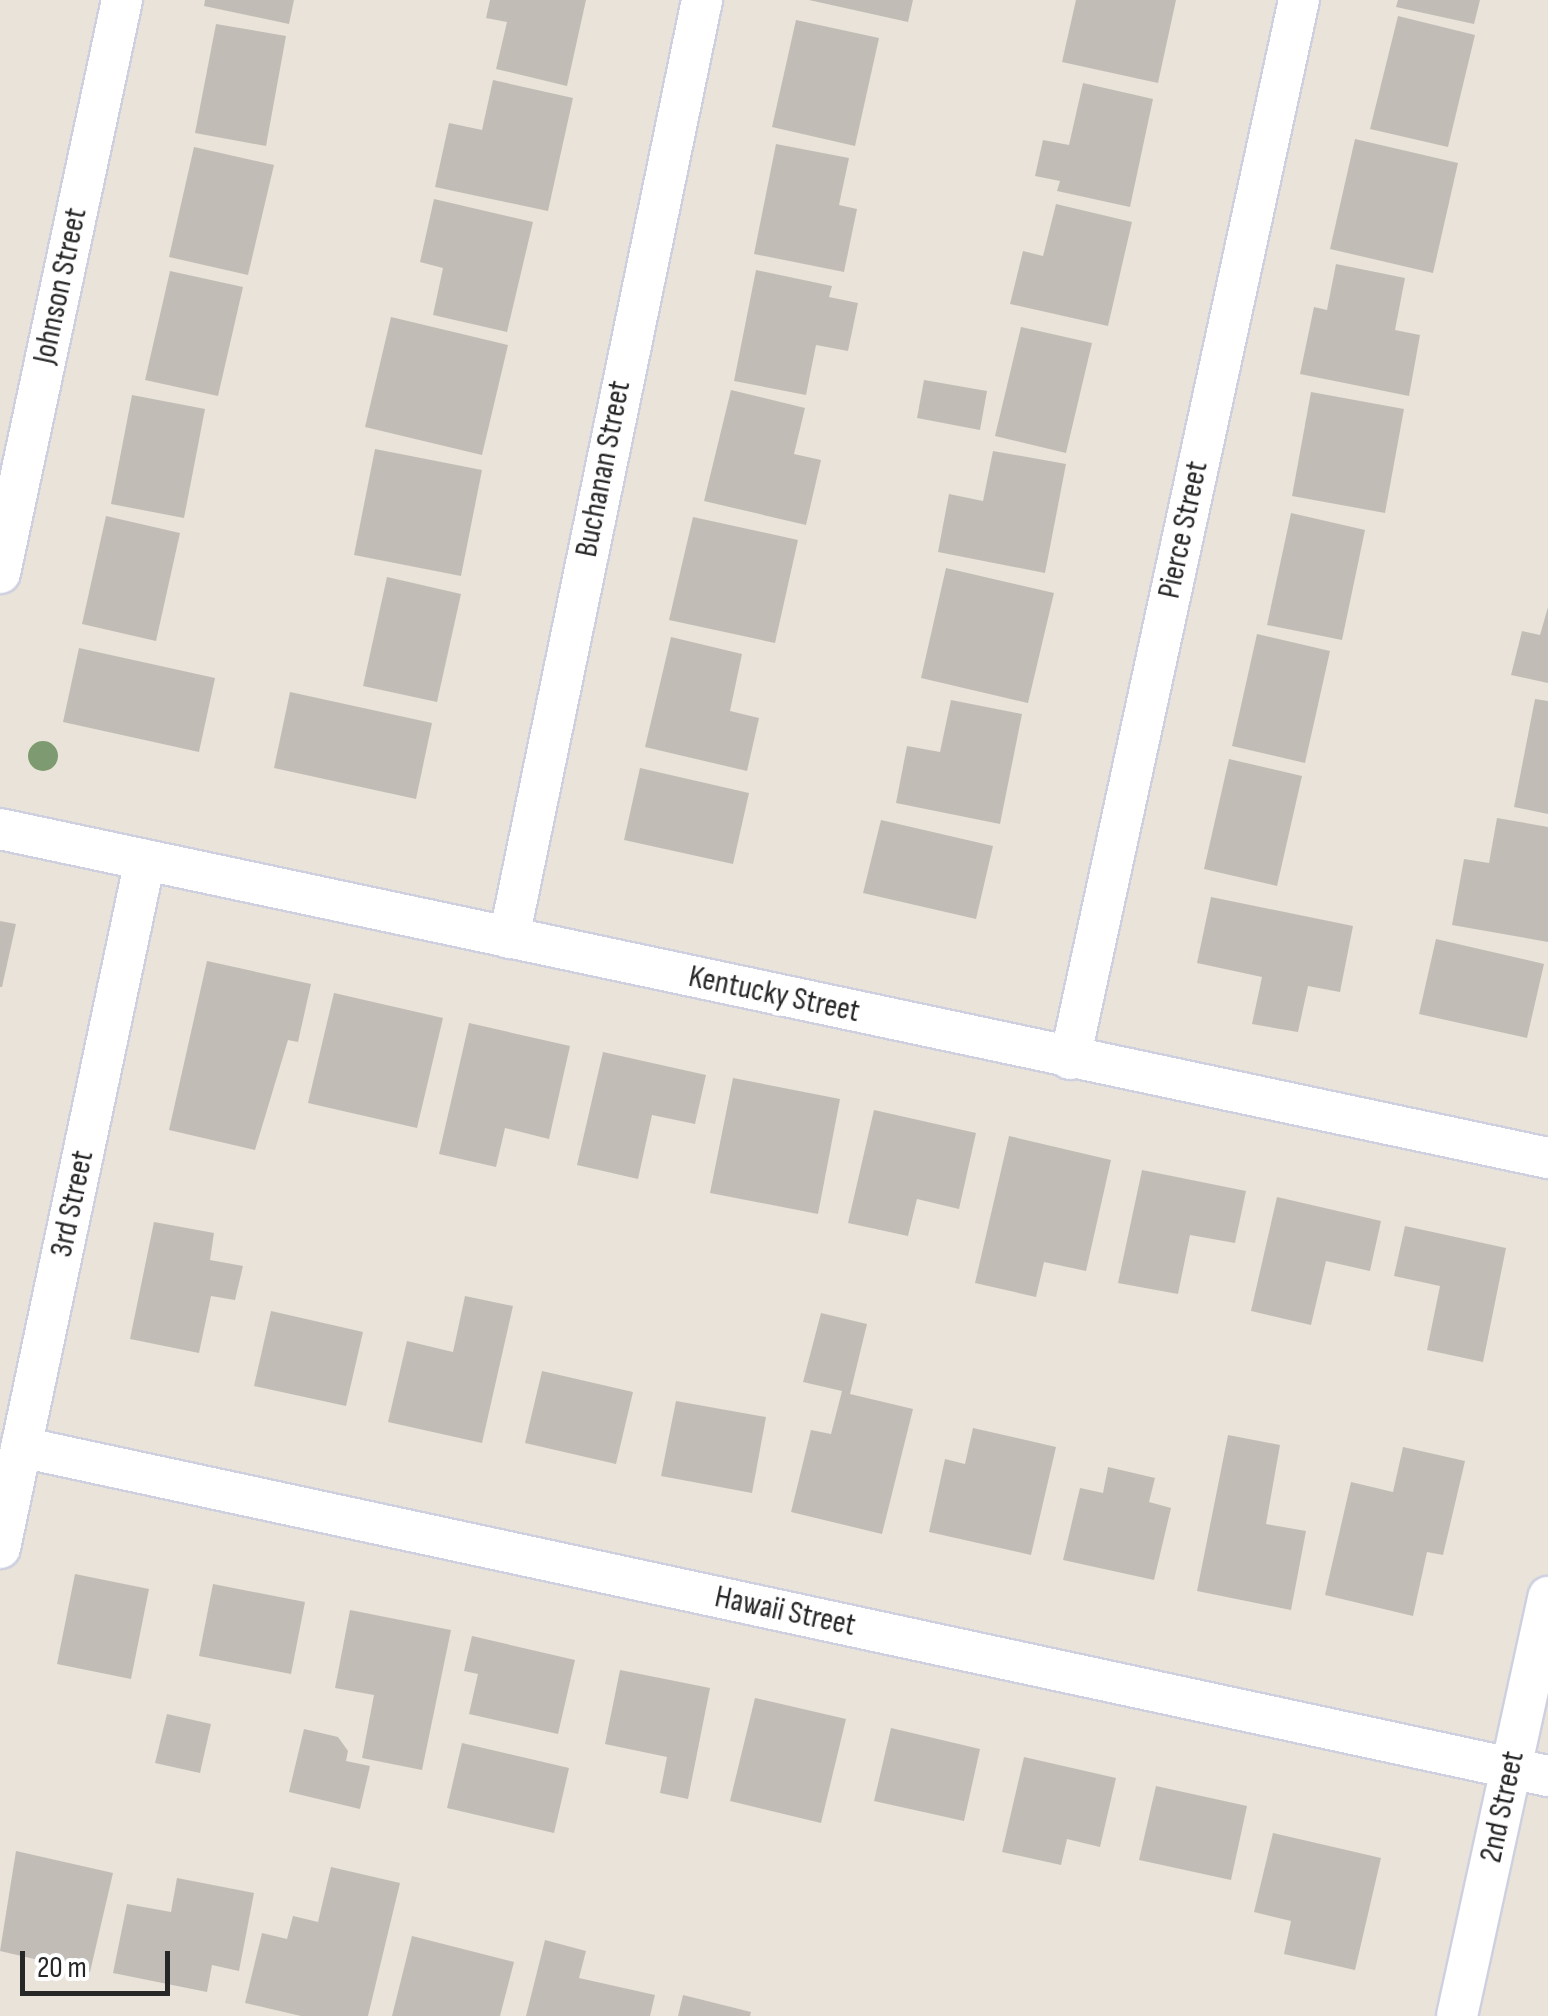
<!DOCTYPE html>
<style>
body{margin:0}
#map{position:relative;width:1548px;height:2016px;overflow:hidden;background:#e9e3d9;font-family:"Sofia Sans Condensed",sans-serif}
div>[style]{position:absolute}
.building>*{inset:0;background:#c1bdb6}
.roads{filter:drop-shadow(2px 0 #ced0df) drop-shadow(-2px 0 #ced0df) drop-shadow(0 2px #ced0df) drop-shadow(0 -2px #ced0df)}
.minor>*{height:40px;margin:-20px;padding:0 20px;transform-origin:20px;border-radius:20px;background:#fff}
.trees>*{width:30px;height:30px;margin:-15px;border-radius:50%;background:#7d9a71}
span{translate:-50% -50%;white-space:nowrap;text-align:center;line-height:1.15;-webkit-text-stroke:10px #fff;paint-order:stroke}
.street-label{font-size:32px;color:#272727}
.scale{position:absolute;left:20px;top:1951px;width:150px;height:45px;box-sizing:border-box;border:5px solid #272727;border-top:0;padding-left:12px;font-size:30px;line-height:35px;white-space:nowrap;color:#272727;-webkit-text-stroke:8px #fff;paint-order:stroke}
</style>
<div id="map">
<div class="building">
<i style="clip-path:polygon(205px 0,294px 0,289px 24px,204px 6px)"></i>
<i style="clip-path:polygon(490px 0,586px 0,567px 86px,496px 69px,507px 22px,486px 18px)"></i>
<i style="clip-path:polygon(809px 0,913px 0,908px 22px)"></i>
<i style="clip-path:polygon(1076px 0,1176px 0,1158px 83px,1062px 62px)"></i>
<i style="clip-path:polygon(1398px 0,1480px 0,1474px 24px,1396px 7px)"></i>
<i style="clip-path:polygon(1398px 16px,1475px 35px,1448px 147px,1370px 129px)"></i>
<i style="clip-path:polygon(796px 20px,879px 38px,855px 146px,772px 127px)"></i>
<i style="clip-path:polygon(216px 24px,286px 36px,266px 146px,195px 133px)"></i>
<i style="clip-path:polygon(493px 80px,573px 98px,548px 211px,435px 187px,449px 123px,482px 130px)"></i>
<i style="clip-path:polygon(1083px 83px,1153px 99px,1130px 207px,1057px 191px,1060px 181px,1035px 176px,1043px 140px,1069px 145px)"></i>
<i style="clip-path:polygon(1355px 139px,1458px 163px,1433px 273px,1330px 249px)"></i>
<i style="clip-path:polygon(776px 144px,849px 158px,839px 205px,857px 209px,844px 272px,754px 254px)"></i>
<i style="clip-path:polygon(194px 147px,274px 165px,248px 275px,169px 257px)"></i>
<i style="clip-path:polygon(434px 199px,533px 222px,507px 332px,433px 315px,443px 268px,420px 262px)"></i>
<i style="clip-path:polygon(1056px 204px,1132px 222px,1108px 326px,1010px 304px,1023px 251px,1043px 256px)"></i>
<i style="clip-path:polygon(1336px 264px,1405px 278px,1395px 330px,1420px 335px,1409px 396px,1300px 374px,1314px 307px,1327px 310px)"></i>
<i style="clip-path:polygon(756px 270px,832px 286px,829px 297px,858px 303px,848px 351px,816px 345px,806px 395px,734px 381px)"></i>
<i style="clip-path:polygon(170px 271px,243px 287px,218px 396px,145px 380px)"></i>
<i style="clip-path:polygon(391px 317px,508px 345px,482px 455px,365px 427px)"></i>
<i style="clip-path:polygon(1021px 327px,1092px 343px,1066px 453px,995px 436px)"></i>
<i style="clip-path:polygon(924px 380px,987px 391px,980px 430px,917px 418px)"></i>
<i style="clip-path:polygon(731px 390px,805px 408px,794px 454px,821px 460px,806px 525px,704px 501px)"></i>
<i style="clip-path:polygon(1311px 392px,1404px 409px,1385px 513px,1292px 496px)"></i>
<i style="clip-path:polygon(132px 395px,205px 409px,184px 518px,111px 504px)"></i>
<i style="clip-path:polygon(375px 449px,482px 470px,461px 576px,354px 555px)"></i>
<i style="clip-path:polygon(993px 451px,1066px 464px,1045px 573px,938px 552px,949px 494px,983px 501px)"></i>
<i style="clip-path:polygon(1291px 513px,1365px 530px,1342px 640px,1267px 625px)"></i>
<i style="clip-path:polygon(106px 516px,180px 533px,156px 641px,82px 624px)"></i>
<i style="clip-path:polygon(693px 517px,798px 540px,775px 643px,669px 620px)"></i>
<i style="clip-path:polygon(946px 568px,1054px 593px,1028px 703px,921px 678px)"></i>
<i style="clip-path:polygon(387px 577px,461px 594px,437px 702px,363px 686px)"></i>
<i style="clip-path:polygon(1548px 607px,1548px 683px,1511px 675px,1522px 631px,1540px 635px)"></i>
<i style="clip-path:polygon(1257px 634px,1330px 651px,1305px 763px,1232px 746px)"></i>
<i style="clip-path:polygon(671px 637px,742px 654px,730px 711px,759px 718px,747px 771px,645px 747px)"></i>
<i style="clip-path:polygon(79px 648px,215px 678px,199px 752px,63px 722px)"></i>
<i style="clip-path:polygon(290px 692px,432px 723px,416px 799px,274px 768px)"></i>
<i style="clip-path:polygon(1535px 699px,1548px 701px,1548px 814px,1514px 807px)"></i>
<i style="clip-path:polygon(951px 700px,1022px 714px,1000px 824px,896px 803px,907px 746px,940px 752px)"></i>
<i style="clip-path:polygon(1229px 759px,1302px 776px,1277px 886px,1204px 869px)"></i>
<i style="clip-path:polygon(640px 768px,749px 793px,733px 864px,624px 840px)"></i>
<i style="clip-path:polygon(1497px 818px,1548px 827px,1548px 942px,1452px 925px,1464px 859px,1489px 863px)"></i>
<i style="clip-path:polygon(881px 820px,993px 846px,976px 919px,863px 893px)"></i>
<i style="clip-path:polygon(1211px 897px,1353px 926px,1340px 992px,1308px 986px,1298px 1032px,1252px 1024px,1262px 977px,1197px 963px)"></i>
<i style="clip-path:polygon(0 921px,16px 924px,2px 987px,0 987px)"></i>
<i style="clip-path:polygon(1436px 939px,1544px 964px,1527px 1038px,1419px 1014px)"></i>
<i style="clip-path:polygon(207px 961px,311px 984px,298px 1042px,288px 1040px,255px 1150px,169px 1130px)"></i>
<i style="clip-path:polygon(334px 993px,443px 1018px,417px 1128px,308px 1103px)"></i>
<i style="clip-path:polygon(469px 1023px,570px 1046px,549px 1139px,505px 1128px,496px 1167px,439px 1154px)"></i>
<i style="clip-path:polygon(603px 1052px,706px 1075px,695px 1124px,652px 1115px,638px 1179px,577px 1165px)"></i>
<i style="clip-path:polygon(733px 1078px,840px 1099px,818px 1214px,710px 1193px)"></i>
<i style="clip-path:polygon(874px 1110px,976px 1133px,959px 1209px,917px 1199px,908px 1236px,848px 1223px)"></i>
<i style="clip-path:polygon(1009px 1136px,1111px 1160px,1086px 1271px,1044px 1262px,1036px 1297px,975px 1283px)"></i>
<i style="clip-path:polygon(1142px 1170px,1246px 1191px,1235px 1243px,1190px 1235px,1178px 1294px,1118px 1283px)"></i>
<i style="clip-path:polygon(1277px 1197px,1381px 1221px,1370px 1271px,1326px 1261px,1311px 1325px,1251px 1311px)"></i>
<i style="clip-path:polygon(154px 1222px,214px 1233px,210px 1260px,243px 1266px,235px 1300px,211px 1296px,199px 1353px,130px 1339px)"></i>
<i style="clip-path:polygon(1405px 1226px,1506px 1248px,1483px 1362px,1427px 1350px,1440px 1286px,1394px 1276px)"></i>
<i style="clip-path:polygon(465px 1296px,513px 1306px,482px 1443px,388px 1422px,407px 1341px,453px 1352px)"></i>
<i style="clip-path:polygon(271px 1311px,363px 1332px,346px 1406px,254px 1386px)"></i>
<i style="clip-path:polygon(821px 1313px,867px 1324px,850px 1394px,913px 1409px,882px 1534px,791px 1512px,811px 1430px,831px 1434px,842px 1391px,803px 1382px)"></i>
<i style="clip-path:polygon(542px 1371px,633px 1392px,616px 1464px,525px 1443px)"></i>
<i style="clip-path:polygon(676px 1401px,766px 1417px,752px 1493px,661px 1476px)"></i>
<i style="clip-path:polygon(973px 1428px,1056px 1447px,1031px 1555px,929px 1532px,945px 1459px,965px 1464px)"></i>
<i style="clip-path:polygon(1228px 1435px,1280px 1445px,1266px 1524px,1306px 1531px,1291px 1610px,1197px 1591px)"></i>
<i style="clip-path:polygon(1403px 1447px,1465px 1461px,1443px 1555px,1427px 1552px,1413px 1616px,1325px 1595px,1351px 1482px,1393px 1492px)"></i>
<i style="clip-path:polygon(1108px 1467px,1155px 1478px,1149px 1502px,1171px 1508px,1154px 1580px,1063px 1560px,1080px 1488px,1103px 1493px)"></i>
<i style="clip-path:polygon(75px 1574px,149px 1589px,131px 1679px,57px 1664px)"></i>
<i style="clip-path:polygon(213px 1584px,305px 1602px,291px 1674px,199px 1656px)"></i>
<i style="clip-path:polygon(350px 1610px,451px 1630px,422px 1770px,362px 1758px,374px 1695px,335px 1688px)"></i>
<i style="clip-path:polygon(472px 1636px,575px 1660px,558px 1734px,469px 1714px,478px 1674px,464px 1671px)"></i>
<i style="clip-path:polygon(620px 1670px,710px 1688px,688px 1799px,660px 1793px,667px 1757px,605px 1744px)"></i>
<i style="clip-path:polygon(755px 1698px,846px 1719px,821px 1823px,730px 1801px)"></i>
<i style="clip-path:polygon(167px 1714px,211px 1724px,200px 1773px,155px 1763px)"></i>
<i style="clip-path:polygon(891px 1728px,980px 1749px,964px 1821px,874px 1801px)"></i>
<i style="clip-path:polygon(304px 1729px,338px 1737px,348px 1751px,346px 1761px,370px 1766px,360px 1809px,289px 1792px)"></i>
<i style="clip-path:polygon(462px 1743px,569px 1768px,554px 1833px,447px 1808px)"></i>
<i style="clip-path:polygon(1024px 1757px,1116px 1778px,1100px 1847px,1067px 1839px,1061px 1865px,1002px 1852px)"></i>
<i style="clip-path:polygon(1156px 1786px,1247px 1806px,1231px 1880px,1139px 1860px)"></i>
<i style="clip-path:polygon(1273px 1833px,1381px 1858px,1355px 1970px,1284px 1954px,1291px 1921px,1254px 1912px)"></i>
<i style="clip-path:polygon(16px 1851px,113px 1873px,90px 1972px,0 1951px)"></i>
<i style="clip-path:polygon(331px 1867px,400px 1883px,368px 2016px,301px 2016px,245px 2003px,262px 1933px,287px 1939px,293px 1916px,318px 1922px)"></i>
<i style="clip-path:polygon(177px 1878px,254px 1893px,239px 1971px,212px 1965px,207px 1992px,113px 1973px,127px 1904px,171px 1912px)"></i>
<i style="clip-path:polygon(412px 1936px,514px 1962px,500px 2016px,392px 2016px)"></i>
<i style="clip-path:polygon(545px 1940px,586px 1951px,579px 1978px,655px 1995px,650px 2016px,526px 2016px)"></i>
<i style="clip-path:polygon(683px 1995px,751px 2012px,750px 2016px,678px 2016px)"></i>
</div>
<div class="roads">
<div class="minor">
<i style="left:0;top:573px;width:586px;rotate:-77.98deg"></i>
<i style="left:0;top:829px;width:1583px;rotate:12deg"></i>
<i style="left:509px;top:938px;width:958px;rotate:-78.37deg"></i>
<i style="left:1070px;top:1059px;width:1083px;rotate:-77.8deg"></i>
<i style="left:21px;top:1447px;width:1562px;rotate:12.16deg"></i>
<i style="left:0;top:1548px;width:703px;rotate:-78.1deg"></i>
<i style="left:1457px;top:2016px;width:429px;rotate:-77.7deg"></i>
</div>
</div>
<div class="trees">
<i style="left:43px;top:756px"></i>
</div>
<div class="street-label">
<span style="left:61px;top:286px;rotate:-78deg">Johnson Street</span>
<span style="left:604px;top:469px;rotate:-79deg">Buchanan Street</span>
<span style="left:1184px;top:530px;rotate:-78deg">Pierce Street</span>
<span style="left:774px;top:995px;rotate:12deg">Kentucky Street</span>
<span style="left:73px;top:1204px;rotate:-78deg">3rd Street</span>
<span style="left:785px;top:1612px;rotate:12deg">Hawaii Street</span>
<span style="left:1503px;top:1807px;rotate:-78deg">2nd Street</span>
</div>
<div class="scale">20 m</div>
</div>
